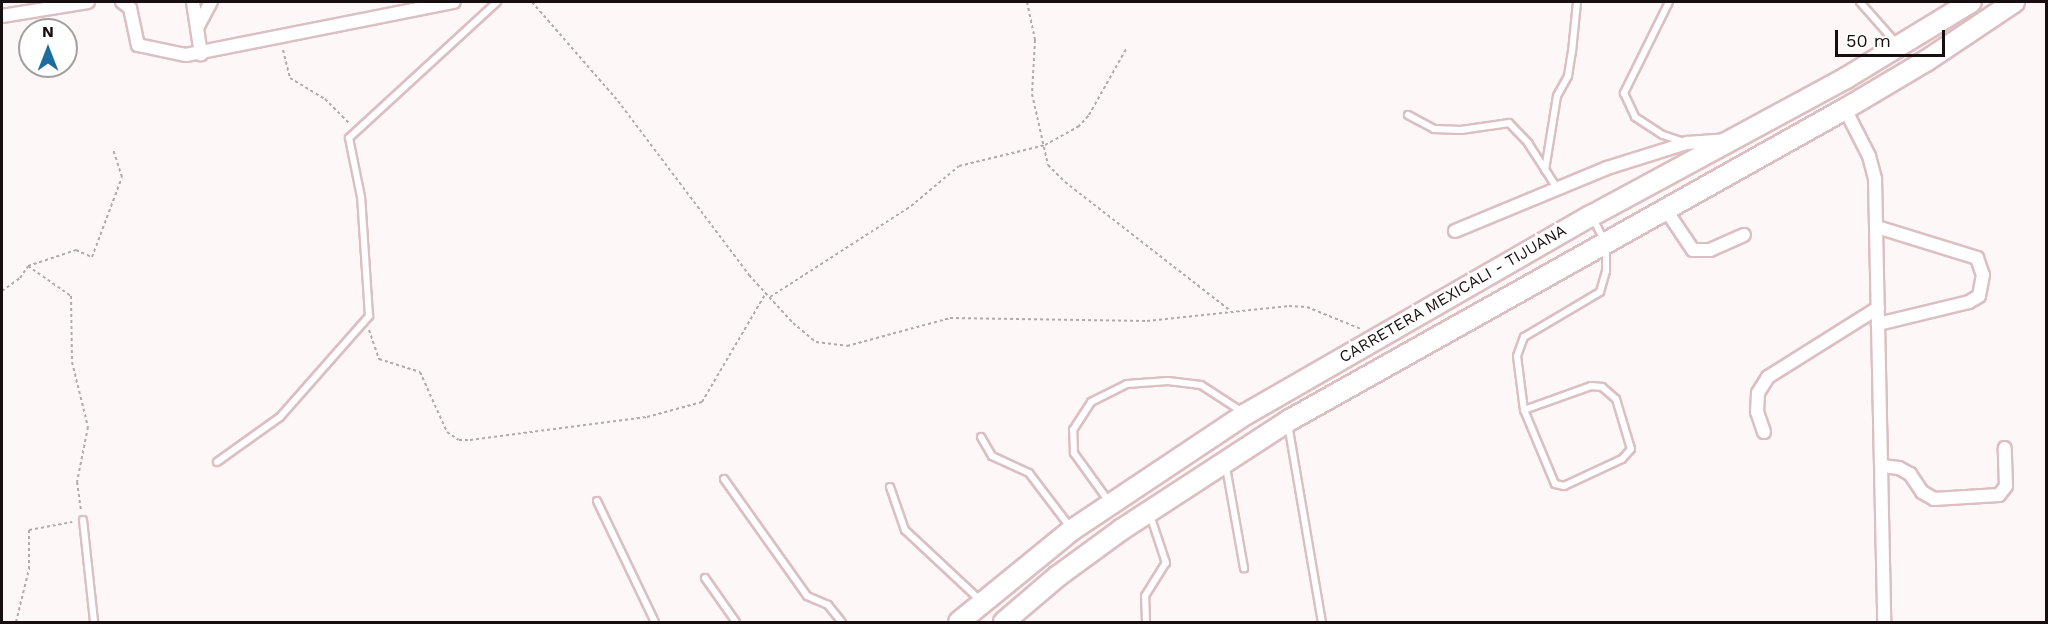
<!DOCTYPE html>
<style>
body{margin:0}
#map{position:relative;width:2048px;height:624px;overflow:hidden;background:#fdf7f8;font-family:"Work Sans",sans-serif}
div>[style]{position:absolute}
.path>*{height:2px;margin-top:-1px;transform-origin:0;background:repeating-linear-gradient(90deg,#b1abac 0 3px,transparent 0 6px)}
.roads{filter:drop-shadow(2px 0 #dbbfc3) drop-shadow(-2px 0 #dbbfc3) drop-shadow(0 2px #dbbfc3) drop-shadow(0 -2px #dbbfc3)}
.lane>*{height:6px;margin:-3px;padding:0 3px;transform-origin:3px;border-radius:3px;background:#fff}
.street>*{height:12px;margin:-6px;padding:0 6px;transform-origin:6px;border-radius:6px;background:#fff}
.primary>*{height:20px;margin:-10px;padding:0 10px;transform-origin:10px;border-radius:10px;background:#fff}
span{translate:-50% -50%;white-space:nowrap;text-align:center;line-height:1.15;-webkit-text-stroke:6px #fff;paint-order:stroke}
.street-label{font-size:16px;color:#170e0f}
.frame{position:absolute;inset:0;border:3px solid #170e0f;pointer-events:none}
.north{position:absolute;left:18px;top:18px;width:60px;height:60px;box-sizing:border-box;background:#fff;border:2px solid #a29f9f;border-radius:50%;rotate:0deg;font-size:16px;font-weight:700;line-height:24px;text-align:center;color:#170e0f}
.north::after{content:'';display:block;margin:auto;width:21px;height:27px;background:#1e6d9f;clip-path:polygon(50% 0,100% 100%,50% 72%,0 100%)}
.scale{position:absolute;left:1835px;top:30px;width:110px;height:27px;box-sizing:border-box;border:3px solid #170e0f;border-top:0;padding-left:8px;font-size:18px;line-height:21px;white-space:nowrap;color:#170e0f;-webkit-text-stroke:4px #fff;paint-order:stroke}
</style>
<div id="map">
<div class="path">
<i style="left:532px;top:2px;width:131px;rotate:49deg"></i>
<i style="left:618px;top:101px;width:218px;rotate:53deg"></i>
<i style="left:749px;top:275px;width:65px;rotate:47.5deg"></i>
<i style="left:793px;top:323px;width:30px;rotate:40deg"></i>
<i style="left:816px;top:342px;width:31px;rotate:7deg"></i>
<i style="left:847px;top:346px;width:107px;rotate:-15.2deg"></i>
<i style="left:950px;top:318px;width:197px;rotate:0.9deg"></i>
<i style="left:1147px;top:321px;width:143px;rotate:-6deg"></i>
<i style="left:1289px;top:306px;width:18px;rotate:3deg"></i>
<i style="left:1307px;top:307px;width:58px;rotate:22.2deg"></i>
<i style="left:1027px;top:2px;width:39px;rotate:78deg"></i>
<i style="left:1035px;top:40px;width:54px;rotate:93.2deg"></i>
<i style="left:1032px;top:94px;width:73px;rotate:77.3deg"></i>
<i style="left:1048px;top:165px;width:24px;rotate:45deg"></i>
<i style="left:1065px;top:182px;width:207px;rotate:37.9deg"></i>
<i style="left:283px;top:50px;width:29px;rotate:76deg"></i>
<i style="left:290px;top:78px;width:41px;rotate:31deg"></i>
<i style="left:325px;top:99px;width:35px;rotate:45deg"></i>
<i style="left:28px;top:266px;width:52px;rotate:34.9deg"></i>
<i style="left:71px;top:296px;width:66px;rotate:89.1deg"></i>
<i style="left:72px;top:362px;width:67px;rotate:76.2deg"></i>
<i style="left:88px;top:427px;width:56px;rotate:101.3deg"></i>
<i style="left:77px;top:482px;width:28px;rotate:82deg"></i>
<i style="left:2px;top:291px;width:22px;rotate:-36deg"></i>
<i style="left:20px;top:278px;width:14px;rotate:-56deg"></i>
<i style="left:28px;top:266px;width:51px;rotate:-18.4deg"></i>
<i style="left:76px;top:250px;width:17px;rotate:24deg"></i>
<i style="left:92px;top:257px;width:85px;rotate:-69.4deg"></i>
<i style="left:122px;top:177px;width:29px;rotate:-108deg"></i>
<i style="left:770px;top:297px;width:168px;rotate:-32.8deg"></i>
<i style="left:911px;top:206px;width:62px;rotate:-39.8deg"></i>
<i style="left:959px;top:166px;width:89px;rotate:-13.7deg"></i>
<i style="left:1045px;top:145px;width:38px;rotate:-29deg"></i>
<i style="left:1078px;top:127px;width:16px;rotate:-47deg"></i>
<i style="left:1089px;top:115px;width:76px;rotate:-60.7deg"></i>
<i style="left:369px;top:330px;width:31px;rotate:71deg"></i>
<i style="left:379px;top:359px;width:43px;rotate:17.6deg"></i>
<i style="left:420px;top:372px;width:66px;rotate:65.8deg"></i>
<i style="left:447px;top:432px;width:14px;rotate:34deg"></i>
<i style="left:459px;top:440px;width:11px"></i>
<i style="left:470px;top:440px;width:178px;rotate:-7.4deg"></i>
<i style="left:647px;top:417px;width:57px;rotate:-15.3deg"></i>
<i style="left:702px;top:402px;width:126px;rotate:-59.6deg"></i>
<i style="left:16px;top:622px;width:55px;rotate:-76.2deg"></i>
<i style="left:29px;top:569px;width:39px;rotate:-90deg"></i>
<i style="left:29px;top:530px;width:44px;rotate:-10.5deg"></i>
</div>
<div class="roads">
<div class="lane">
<i style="left:1669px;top:2px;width:102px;rotate:116.3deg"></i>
<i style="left:1624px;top:93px;width:26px;rotate:65deg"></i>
<i style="left:1635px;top:117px;width:33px;rotate:33deg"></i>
<i style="left:1663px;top:135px;width:22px;rotate:18deg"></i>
<i style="left:1860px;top:2px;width:56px;rotate:48.6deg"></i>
<i style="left:1408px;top:115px;width:30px;rotate:28deg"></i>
<i style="left:1434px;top:129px;width:27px;rotate:2deg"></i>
<i style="left:1461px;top:130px;width:49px;rotate:-8.3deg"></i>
<i style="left:1509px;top:123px;width:28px;rotate:46deg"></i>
<i style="left:1528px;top:143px;width:54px;rotate:57.2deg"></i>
<i style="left:1545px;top:170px;width:75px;rotate:-80.8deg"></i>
<i style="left:1557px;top:96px;width:23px;rotate:-61deg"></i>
<i style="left:1568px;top:76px;width:24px;rotate:-81deg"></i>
<i style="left:1572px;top:52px;width:50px;rotate:-84.3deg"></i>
<i style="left:1524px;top:410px;width:71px;rotate:-19.7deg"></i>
<i style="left:1591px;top:386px;width:11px;rotate:5deg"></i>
<i style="left:1602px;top:387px;width:18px;rotate:41deg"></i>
<i style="left:1616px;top:399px;width:52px;rotate:73.3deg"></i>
<i style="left:1631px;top:449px;width:13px;rotate:132deg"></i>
<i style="left:1622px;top:459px;width:64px;rotate:155deg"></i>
<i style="left:1564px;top:486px;width:9px;rotate:-167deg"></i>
<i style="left:1555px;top:484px;width:80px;rotate:-112.7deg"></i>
<i style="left:1524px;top:410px;width:54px;rotate:-97.4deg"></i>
<i style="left:1517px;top:356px;width:20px;rotate:-70deg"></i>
<i style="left:1524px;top:337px;width:88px;rotate:-30.6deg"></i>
<i style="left:1600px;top:292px;width:22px;rotate:-74deg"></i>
<i style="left:1606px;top:271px;width:27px;rotate:-90deg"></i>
<i style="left:1606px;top:244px;width:28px;rotate:-117deg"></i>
<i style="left:1288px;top:424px;width:201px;rotate:80.3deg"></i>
<i style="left:981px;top:437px;width:22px;rotate:60deg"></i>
<i style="left:992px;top:456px;width:41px;rotate:24.7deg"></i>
<i style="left:1029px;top:473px;width:68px;rotate:52.8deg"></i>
<i style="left:217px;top:462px;width:77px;rotate:-35.5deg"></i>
<i style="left:280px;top:417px;width:135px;rotate:-48.6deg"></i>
<i style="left:369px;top:316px;width:119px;rotate:-93.8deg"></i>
<i style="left:361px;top:197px;width:60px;rotate:-101.5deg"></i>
<i style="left:349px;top:138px;width:201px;rotate:-42.6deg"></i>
<i style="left:1226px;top:467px;width:103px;rotate:79.9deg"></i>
<i style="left:724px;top:479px;width:143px;rotate:54.6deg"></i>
<i style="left:807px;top:596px;width:23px;rotate:23deg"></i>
<i style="left:828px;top:605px;width:22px;rotate:51deg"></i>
<i style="left:890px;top:487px;width:46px;rotate:70.8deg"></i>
<i style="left:905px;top:530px;width:104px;rotate:43.1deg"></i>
<i style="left:597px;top:501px;width:134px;rotate:64.4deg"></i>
<i style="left:1110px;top:503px;width:62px;rotate:-125.8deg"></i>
<i style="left:1074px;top:453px;width:23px;rotate:-92deg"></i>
<i style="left:1073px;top:430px;width:33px;rotate:-57deg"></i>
<i style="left:1091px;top:402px;width:40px;rotate:-26.6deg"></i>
<i style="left:1127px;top:384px;width:41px;rotate:-4.2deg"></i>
<i style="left:1168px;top:381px;width:33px;rotate:7deg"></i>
<i style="left:1201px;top:385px;width:51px;rotate:33.1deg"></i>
<i style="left:83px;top:520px;width:103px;rotate:83.8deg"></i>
<i style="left:705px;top:578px;width:54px;rotate:54.8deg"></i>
<i style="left:1146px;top:622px;width:26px;rotate:-92deg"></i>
<i style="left:1145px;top:596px;width:39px;rotate:-58deg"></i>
<i style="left:1166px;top:563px;width:51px;rotate:-108.4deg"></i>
</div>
<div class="street">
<i style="left:122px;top:2px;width:10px;rotate:37deg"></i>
<i style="left:130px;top:8px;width:38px;rotate:78deg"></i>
<i style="left:138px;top:45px;width:49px;rotate:11.8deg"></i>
<i style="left:186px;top:55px;width:273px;rotate:-11.2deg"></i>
<i style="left:193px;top:2px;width:53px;rotate:81.3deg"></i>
<i style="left:2px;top:16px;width:87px;rotate:-9.2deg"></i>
<i style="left:197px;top:28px;width:30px;rotate:-62deg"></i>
<i style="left:1845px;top:109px;width:53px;rotate:62.9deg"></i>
<i style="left:1869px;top:156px;width:24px;rotate:75deg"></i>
<i style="left:1875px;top:179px;width:443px;rotate:88.8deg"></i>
<i style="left:1666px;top:210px;width:48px;rotate:56deg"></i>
<i style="left:1693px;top:250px;width:17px"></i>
<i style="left:1710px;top:250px;width:37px;rotate:-24deg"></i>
<i style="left:1877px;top:227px;width:105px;rotate:17.2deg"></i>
<i style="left:1977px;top:258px;width:18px;rotate:71deg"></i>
<i style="left:1983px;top:275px;width:21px;rotate:101deg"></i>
<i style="left:1979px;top:296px;width:12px;rotate:149deg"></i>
<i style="left:1969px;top:302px;width:94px;rotate:166.4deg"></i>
<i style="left:1455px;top:231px;width:165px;rotate:-22.5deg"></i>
<i style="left:1607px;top:168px;width:84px;rotate:-17.4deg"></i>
<i style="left:1687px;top:143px;width:39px;rotate:-4deg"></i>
<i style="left:1764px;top:432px;width:21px;rotate:-109deg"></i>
<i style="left:1757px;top:412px;width:19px;rotate:-87deg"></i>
<i style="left:1758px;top:393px;width:19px;rotate:-58deg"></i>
<i style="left:1768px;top:377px;width:130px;rotate:-32.1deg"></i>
<i style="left:1882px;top:466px;width:17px;rotate:7deg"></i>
<i style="left:1899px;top:468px;width:13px;rotate:29deg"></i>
<i style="left:1910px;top:474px;width:22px;rotate:56deg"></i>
<i style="left:1922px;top:492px;width:14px;rotate:30deg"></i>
<i style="left:1934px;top:499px;width:65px;rotate:-3.5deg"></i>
<i style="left:1999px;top:495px;width:11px;rotate:-52deg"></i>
<i style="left:2006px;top:486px;width:38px;rotate:-92deg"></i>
</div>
<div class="primary">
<i style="left:959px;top:622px;width:146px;rotate:-39.2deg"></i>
<i style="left:1072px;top:530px;width:209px;rotate:-33.7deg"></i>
<i style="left:1246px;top:414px;width:398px;rotate:-29.9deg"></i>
<i style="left:1591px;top:216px;width:290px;rotate:-28.4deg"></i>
<i style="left:1846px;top:78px;width:146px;rotate:-31.3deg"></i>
<i style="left:1004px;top:622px;width:71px;rotate:-40.4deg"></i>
<i style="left:1058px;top:576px;width:78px;rotate:-36.1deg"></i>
<i style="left:1121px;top:530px;width:199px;rotate:-33.1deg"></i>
<i style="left:1288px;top:421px;width:638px;rotate:-29.26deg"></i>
<i style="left:1845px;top:109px;width:94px;rotate:-30.7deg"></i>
<i style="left:1926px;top:61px;width:106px;rotate:-33.8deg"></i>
</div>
</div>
<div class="street-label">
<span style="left:1453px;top:294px;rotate:-30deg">CARRETERA MEXICALI - TIJUANA</span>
</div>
<div class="frame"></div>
<div class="north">N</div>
<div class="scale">50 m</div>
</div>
